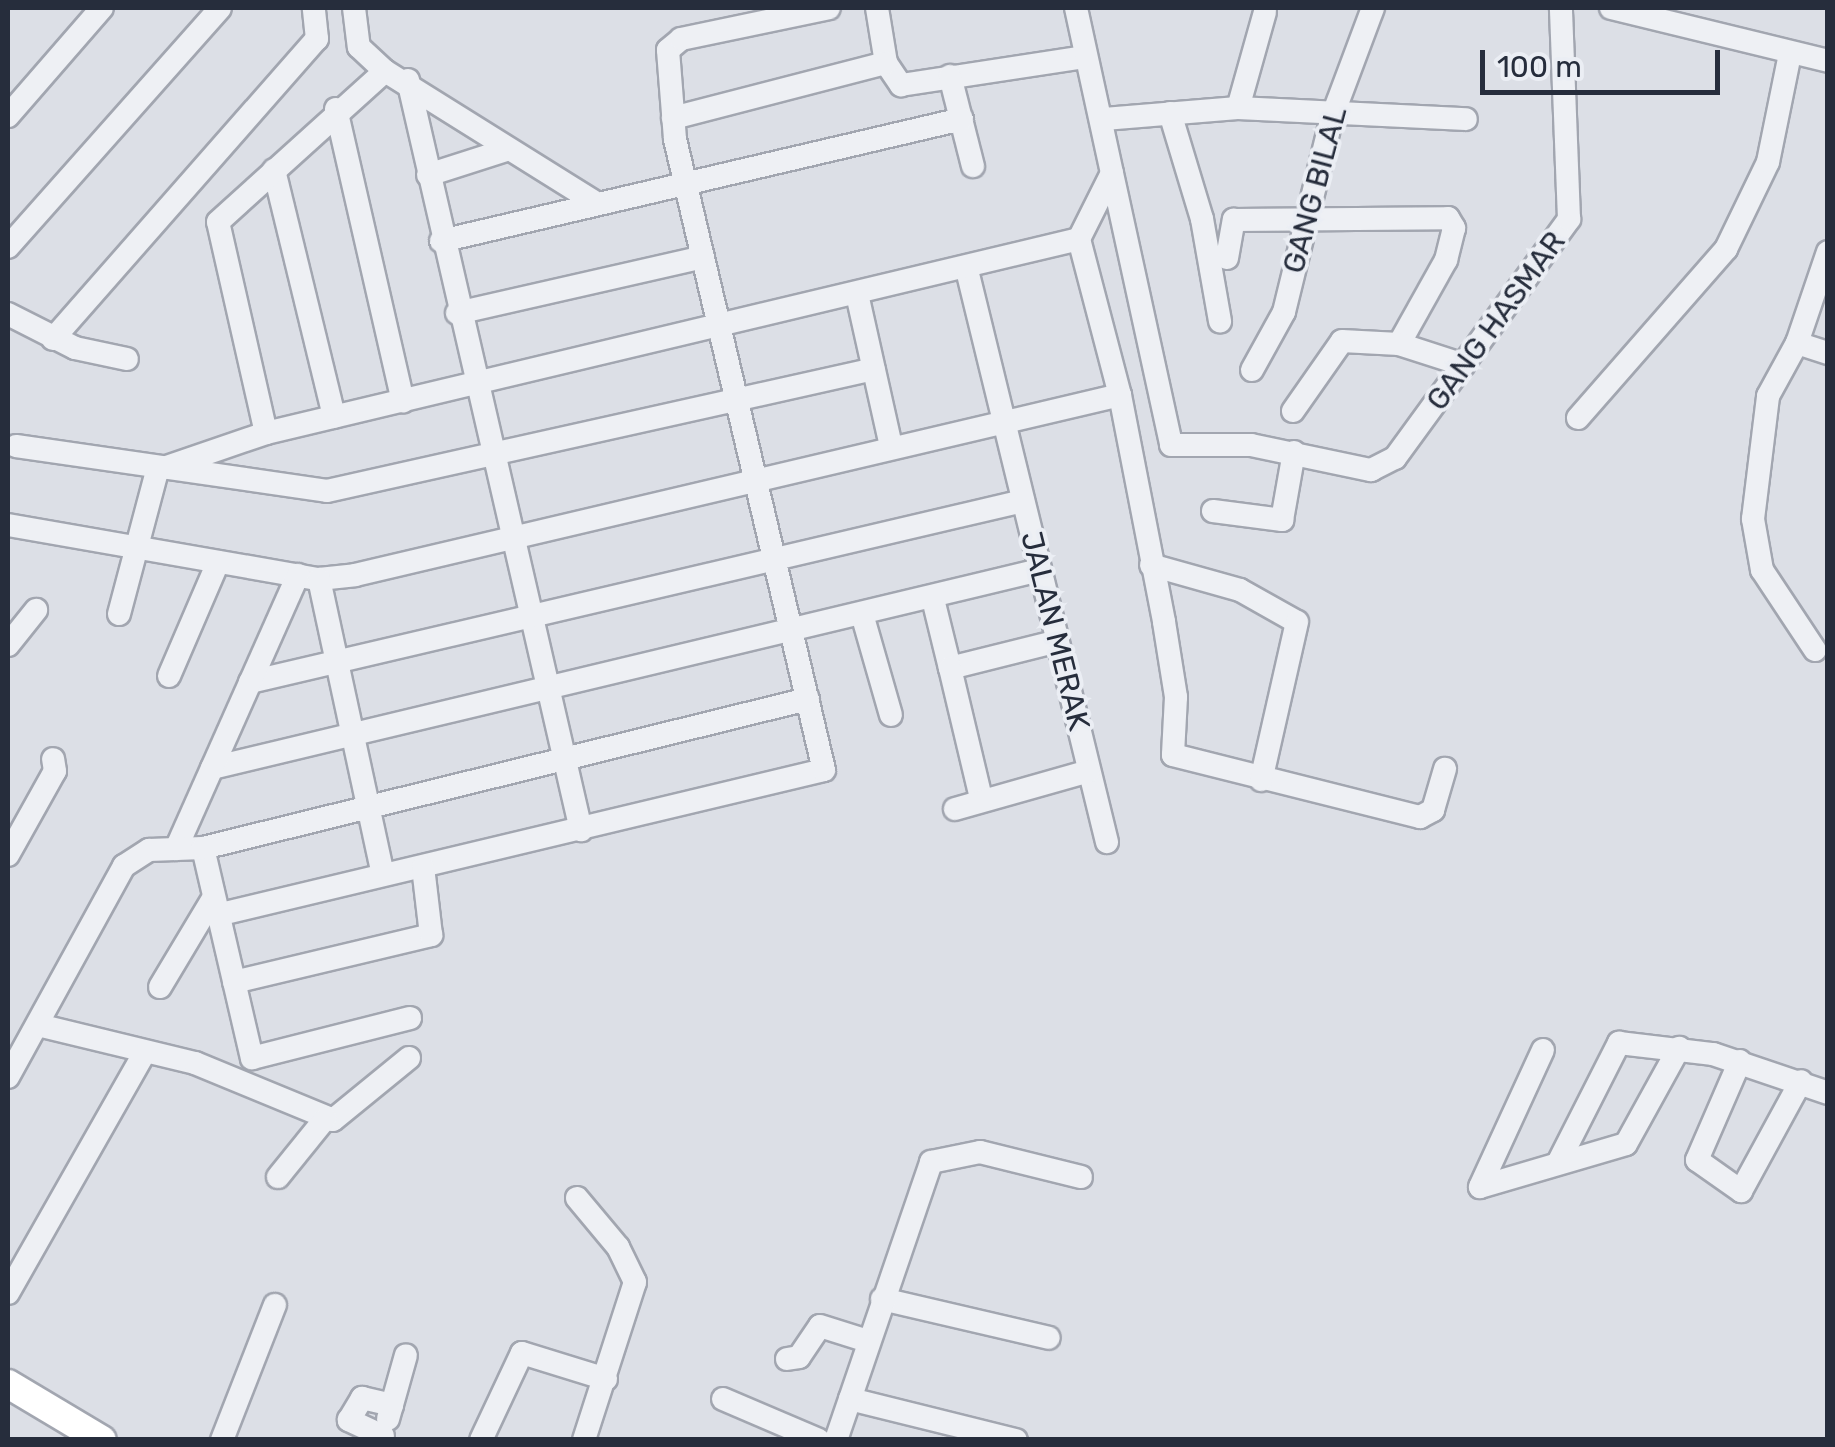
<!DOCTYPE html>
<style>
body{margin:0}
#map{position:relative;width:1835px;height:1447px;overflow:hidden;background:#dcdfe6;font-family:Rubik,sans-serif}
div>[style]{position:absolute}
.roads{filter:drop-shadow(2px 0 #a2a6b0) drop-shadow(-2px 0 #a2a6b0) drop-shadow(0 2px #a2a6b0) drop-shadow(0 -2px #a2a6b0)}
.minor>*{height:22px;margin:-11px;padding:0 11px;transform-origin:11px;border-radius:11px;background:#eef0f4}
.major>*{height:28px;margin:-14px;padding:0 14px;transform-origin:14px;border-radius:14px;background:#fff}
span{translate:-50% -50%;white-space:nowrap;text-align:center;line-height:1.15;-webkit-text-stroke:8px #ebeef4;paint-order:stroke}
.street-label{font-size:30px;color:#262d3c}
.frame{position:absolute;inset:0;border:10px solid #262d3c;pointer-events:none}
.scale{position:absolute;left:1480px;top:50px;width:240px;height:45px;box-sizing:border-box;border:5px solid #262d3c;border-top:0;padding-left:12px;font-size:30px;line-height:35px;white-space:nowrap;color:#262d3c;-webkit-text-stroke:8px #ebeef4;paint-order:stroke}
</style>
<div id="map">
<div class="roads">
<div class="minor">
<i style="left:354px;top:8px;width:39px;rotate:83deg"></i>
<i style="left:359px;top:47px;width:35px;rotate:43deg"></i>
<i style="left:385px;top:71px;width:251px;rotate:32deg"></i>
<i style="left:877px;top:8px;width:56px;rotate:80.7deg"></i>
<i style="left:886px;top:63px;width:27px;rotate:56deg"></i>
<i style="left:901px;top:85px;width:185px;rotate:-8.7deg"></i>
<i style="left:1076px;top:8px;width:447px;rotate:77.7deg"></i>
<i style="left:1171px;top:445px;width:80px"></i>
<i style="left:1251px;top:445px;width:123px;rotate:11.8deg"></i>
<i style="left:1371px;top:470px;width:27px;rotate:-27deg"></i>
<i style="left:1395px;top:458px;width:296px;rotate:-53.9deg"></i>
<i style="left:1569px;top:219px;width:211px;rotate:-92.2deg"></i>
<i style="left:1611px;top:8px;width:223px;rotate:13.7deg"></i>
<i style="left:950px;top:76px;width:93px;rotate:75.7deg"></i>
<i style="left:408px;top:80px;width:770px;rotate:77.01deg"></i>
<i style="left:1238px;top:108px;width:100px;rotate:-74.3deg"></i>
<i style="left:336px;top:109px;width:300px;rotate:77.1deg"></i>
<i style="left:1170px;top:113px;width:111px;rotate:73.2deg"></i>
<i style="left:1202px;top:219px;width:104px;rotate:80deg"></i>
<i style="left:8px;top:116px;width:143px;rotate:-49deg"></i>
<i style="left:673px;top:118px;width:220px;rotate:-14.5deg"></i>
<i style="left:1104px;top:119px;width:134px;rotate:-4.7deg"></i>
<i style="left:1238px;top:108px;width:228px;rotate:2.8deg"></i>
<i style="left:274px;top:170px;width:254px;rotate:76.3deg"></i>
<i style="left:1112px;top:173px;width:74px;rotate:116.6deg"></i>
<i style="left:1079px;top:239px;width:161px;rotate:75.3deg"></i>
<i style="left:1120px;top:395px;width:231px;rotate:79deg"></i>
<i style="left:1164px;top:622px;width:76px;rotate:80.9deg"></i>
<i style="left:1176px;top:697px;width:58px;rotate:93deg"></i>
<i style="left:1173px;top:755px;width:255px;rotate:14.1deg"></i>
<i style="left:1420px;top:817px;width:15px;rotate:-28deg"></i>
<i style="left:1433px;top:810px;width:43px;rotate:-73.7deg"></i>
<i style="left:428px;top:175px;width:82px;rotate:-17.8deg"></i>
<i style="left:441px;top:241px;width:535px;rotate:-13.18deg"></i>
<i style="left:8px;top:247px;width:319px;rotate:-48.4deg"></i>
<i style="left:1227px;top:258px;width:39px;rotate:-80deg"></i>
<i style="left:1234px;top:220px;width:214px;rotate:-0.5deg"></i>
<i style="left:1448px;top:218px;width:12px;rotate:59deg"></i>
<i style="left:1454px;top:228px;width:33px;rotate:104deg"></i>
<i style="left:1446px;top:260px;width:96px;rotate:119.2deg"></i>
<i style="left:967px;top:270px;width:589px;rotate:76.25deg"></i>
<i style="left:857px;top:294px;width:156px;rotate:77.4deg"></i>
<i style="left:457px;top:313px;width:252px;rotate:-12.8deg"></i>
<i style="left:8px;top:314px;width:75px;rotate:26.9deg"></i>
<i style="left:75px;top:348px;width:53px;rotate:11.9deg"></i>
<i style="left:53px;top:339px;width:400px;rotate:-48.7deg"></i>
<i style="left:317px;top:39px;width:31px;rotate:-96deg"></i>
<i style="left:1797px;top:343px;width:33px;rotate:18deg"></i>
<i style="left:1252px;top:370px;width:66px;rotate:-61.1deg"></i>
<i style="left:1284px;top:312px;width:201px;rotate:-76.2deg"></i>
<i style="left:1332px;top:117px;width:116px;rotate:-69.4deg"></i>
<i style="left:1293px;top:411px;width:85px;rotate:-55deg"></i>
<i style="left:1342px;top:341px;width:57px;rotate:3deg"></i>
<i style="left:1399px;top:344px;width:68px;rotate:17.9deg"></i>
<i style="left:1578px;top:418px;width:225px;rotate:-48.8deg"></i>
<i style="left:1726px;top:249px;width:97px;rotate:-64.2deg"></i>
<i style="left:1768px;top:162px;width:110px;rotate:-78.5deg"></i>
<i style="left:266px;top:433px;width:216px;rotate:-102.8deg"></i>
<i style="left:218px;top:222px;width:225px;rotate:-42.1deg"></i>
<i style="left:16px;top:446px;width:314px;rotate:8.2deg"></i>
<i style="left:327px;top:491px;width:560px;rotate:-12.57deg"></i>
<i style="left:164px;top:468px;width:108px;rotate:-18.9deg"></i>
<i style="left:266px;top:433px;width:836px;rotate:-13.42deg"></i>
<i style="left:1213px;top:511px;width:70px;rotate:7.4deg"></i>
<i style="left:1282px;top:520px;width:69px;rotate:-80deg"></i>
<i style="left:8px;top:525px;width:316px;rotate:9.9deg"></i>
<i style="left:319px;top:579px;width:36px;rotate:-6deg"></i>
<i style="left:355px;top:575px;width:786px;rotate:-13.24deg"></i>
<i style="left:1151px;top:565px;width:92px;rotate:15.7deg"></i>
<i style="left:1240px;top:590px;width:65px;rotate:29.3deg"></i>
<i style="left:1297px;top:622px;width:162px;rotate:102.8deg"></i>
<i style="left:319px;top:579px;width:302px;rotate:77.8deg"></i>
<i style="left:933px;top:599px;width:71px;rotate:76.2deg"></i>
<i style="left:950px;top:668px;width:111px;rotate:-14deg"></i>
<i style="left:119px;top:614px;width:152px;rotate:-75.1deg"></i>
<i style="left:862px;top:614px;width:105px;rotate:74deg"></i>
<i style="left:8px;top:645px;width:45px;rotate:-51.3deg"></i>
<i style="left:1815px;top:650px;width:96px;rotate:-123.5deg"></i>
<i style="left:1762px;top:570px;width:52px;rotate:-100deg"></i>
<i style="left:1753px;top:519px;width:124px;rotate:-83deg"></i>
<i style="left:1768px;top:396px;width:60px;rotate:-61.3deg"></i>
<i style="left:1797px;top:343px;width:96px;rotate:-71.2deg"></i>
<i style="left:950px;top:668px;width:134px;rotate:76.6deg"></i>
<i style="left:169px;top:676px;width:124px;rotate:-66.7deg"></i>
<i style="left:250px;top:682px;width:794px;rotate:-13.18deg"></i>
<i style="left:212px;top:768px;width:851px;rotate:-13.45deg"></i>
<i style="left:955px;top:809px;width:139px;rotate:-15.8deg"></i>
<i style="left:203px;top:848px;width:216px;rotate:76.9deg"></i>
<i style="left:252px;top:1058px;width:163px;rotate:-14.2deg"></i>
<i style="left:176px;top:849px;width:300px;rotate:-66deg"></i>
<i style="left:8px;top:855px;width:96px;rotate:-60.8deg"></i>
<i style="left:55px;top:771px;width:12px;rotate:-99deg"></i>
<i style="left:217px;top:915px;width:624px;rotate:-13.44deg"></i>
<i style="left:824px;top:770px;width:648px;rotate:-103.29deg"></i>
<i style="left:675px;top:139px;width:89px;rotate:-94.5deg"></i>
<i style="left:668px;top:50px;width:17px;rotate:-40deg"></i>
<i style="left:681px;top:39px;width:151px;rotate:-11.8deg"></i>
<i style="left:234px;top:982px;width:203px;rotate:-13.4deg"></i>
<i style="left:431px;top:935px;width:68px;rotate:-96.7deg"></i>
<i style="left:160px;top:987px;width:101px;rotate:-59.1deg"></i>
<i style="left:38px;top:1025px;width:162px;rotate:13.6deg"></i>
<i style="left:195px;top:1063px;width:149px;rotate:22.4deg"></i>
<i style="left:333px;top:1120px;width:98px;rotate:-39.2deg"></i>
<i style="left:1543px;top:1050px;width:151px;rotate:114.7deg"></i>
<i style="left:1480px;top:1187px;width:152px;rotate:-16.4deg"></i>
<i style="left:1626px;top:1144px;width:110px;rotate:-61.1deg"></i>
<i style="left:1740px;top:1061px;width:108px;rotate:113.5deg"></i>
<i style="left:1697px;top:1160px;width:54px;rotate:35.2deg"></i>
<i style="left:1741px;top:1191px;width:125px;rotate:-61.4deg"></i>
<i style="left:8px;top:1077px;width:241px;rotate:-61.2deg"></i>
<i style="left:124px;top:866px;width:30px;rotate:-33deg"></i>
<i style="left:149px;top:850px;width:54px;rotate:-2.1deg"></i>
<i style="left:203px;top:848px;width:623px;rotate:-13.84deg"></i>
<i style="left:1558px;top:1163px;width:135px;rotate:-63.1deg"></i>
<i style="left:1619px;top:1043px;width:95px;rotate:6.7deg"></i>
<i style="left:1713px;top:1054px;width:121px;rotate:18.7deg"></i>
<i style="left:278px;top:1177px;width:75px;rotate:-51deg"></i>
<i style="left:577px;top:1198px;width:64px;rotate:50.1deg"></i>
<i style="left:618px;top:1247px;width:39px;rotate:64deg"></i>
<i style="left:635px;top:1282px;width:166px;rotate:107.9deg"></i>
<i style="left:8px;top:1293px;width:275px;rotate:-60.4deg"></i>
<i style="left:882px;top:1299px;width:171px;rotate:13.1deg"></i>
<i style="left:787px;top:1359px;width:12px;rotate:-9deg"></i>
<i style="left:799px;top:1357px;width:37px;rotate:-56deg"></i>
<i style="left:820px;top:1326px;width:50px;rotate:17.4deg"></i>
<i style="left:723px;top:1399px;width:104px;rotate:23.1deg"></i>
<i style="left:850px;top:1399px;width:171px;rotate:13.9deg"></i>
<i style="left:388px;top:1419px;width:66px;rotate:-74.3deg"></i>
<i style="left:383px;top:1436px;width:38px;rotate:-155deg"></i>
<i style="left:349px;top:1420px;width:26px;rotate:-59deg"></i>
<i style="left:362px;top:1398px;width:31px;rotate:13deg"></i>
<i style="left:222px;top:1440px;width:145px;rotate:-68.6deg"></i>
<i style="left:481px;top:1440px;width:96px;rotate:-64.8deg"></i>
<i style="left:522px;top:1353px;width:88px;rotate:17.2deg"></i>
<i style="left:836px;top:1440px;width:294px;rotate:-71.1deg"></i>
<i style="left:931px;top:1162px;width:50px;rotate:-11.5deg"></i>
<i style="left:980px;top:1152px;width:104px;rotate:13.9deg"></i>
</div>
<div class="major">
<i style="left:8px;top:1384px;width:109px;rotate:30.8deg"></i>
</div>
</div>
<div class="street-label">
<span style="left:1315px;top:190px;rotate:-75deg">GANG BILAL</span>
<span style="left:1496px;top:321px;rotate:-54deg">GANG HASMAR</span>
<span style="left:1055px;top:631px;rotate:76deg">JALAN MERAK</span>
</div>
<div class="frame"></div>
<div class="scale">100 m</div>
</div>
